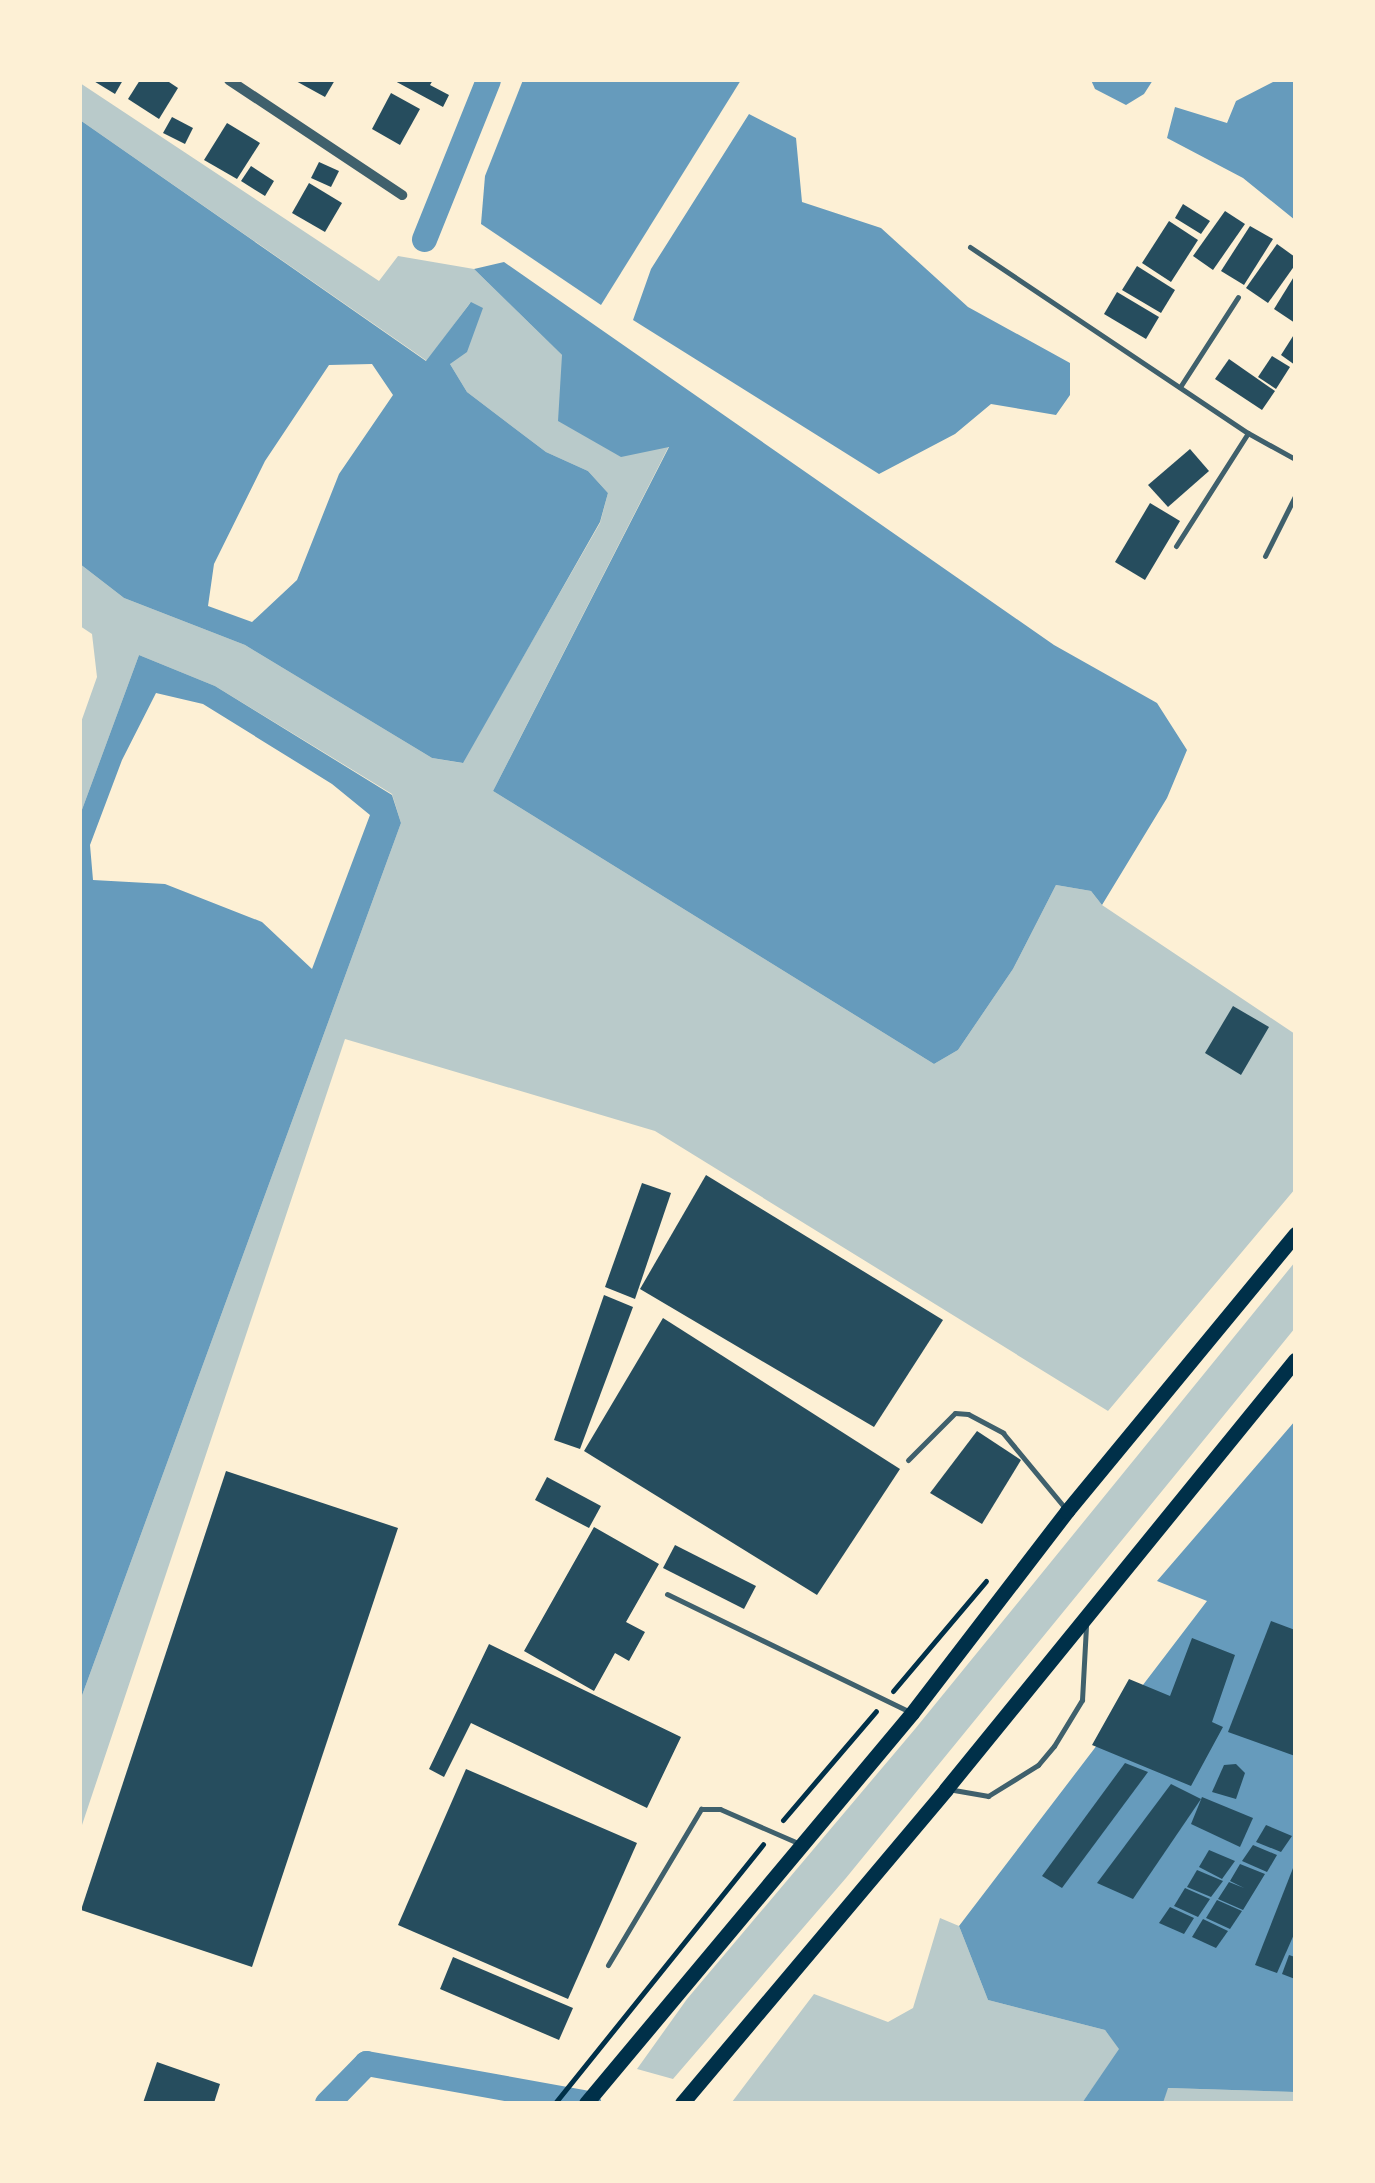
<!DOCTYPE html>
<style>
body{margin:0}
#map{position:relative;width:1375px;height:2183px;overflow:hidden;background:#fdf0d5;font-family:Quicksand,sans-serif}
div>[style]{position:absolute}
.green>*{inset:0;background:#b9caca}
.water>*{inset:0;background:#669bbc}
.canal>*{height:25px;margin:-12.5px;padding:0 12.5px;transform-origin:12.5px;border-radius:12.5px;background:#669bbc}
.building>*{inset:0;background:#264d5e}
.path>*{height:5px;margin:-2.5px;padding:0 2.5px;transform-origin:2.5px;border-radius:2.5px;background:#003049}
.service>*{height:5px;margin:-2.5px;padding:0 2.5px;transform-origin:2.5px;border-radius:2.5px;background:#3f606c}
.minor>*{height:10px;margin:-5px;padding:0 5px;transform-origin:5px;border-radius:5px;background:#3f606c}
.secondary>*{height:15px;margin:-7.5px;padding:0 7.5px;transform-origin:7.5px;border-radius:7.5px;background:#003049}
span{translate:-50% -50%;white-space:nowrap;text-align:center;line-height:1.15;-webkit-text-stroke:8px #fdf0d5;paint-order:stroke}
.frame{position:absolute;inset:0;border:82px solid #fdf0d5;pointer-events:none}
</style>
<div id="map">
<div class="green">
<i style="clip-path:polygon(80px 83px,379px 281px,398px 256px,474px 269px,563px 356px,669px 446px,493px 791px,934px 1064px,958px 1050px,1013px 969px,1056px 885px,1091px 891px,1102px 905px,1295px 1034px,1295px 1189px,1108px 1411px,655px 1131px,345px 1039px,80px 1831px,80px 1701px,401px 823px,392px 794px,215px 686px,139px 655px,80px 815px,80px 725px,97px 677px,92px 634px,80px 626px,80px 564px,124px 598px,245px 645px,432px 758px,462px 763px,600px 523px,608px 493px,588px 471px,546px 452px,467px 392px,450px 364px,470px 303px,427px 361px,80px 120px)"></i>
<i style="clip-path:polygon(1295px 1262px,1295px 1328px,1269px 1360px,846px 1878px,673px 2079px,637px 2069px,687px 1999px,915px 1729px)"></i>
<i style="clip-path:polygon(940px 1918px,959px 1926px,988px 2000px,1105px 2030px,1120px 2049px,1082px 2103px,732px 2102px,814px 1994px,888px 2022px,913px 2008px)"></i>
<i style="clip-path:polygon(1167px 2088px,1295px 2092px,1295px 2103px,1163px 2103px)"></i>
</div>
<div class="water">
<i style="clip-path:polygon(523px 80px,741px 80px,601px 305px,481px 224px,485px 176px)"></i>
<i style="clip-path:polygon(1091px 80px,1153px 80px,1144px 94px,1126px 105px,1095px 89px)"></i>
<i style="clip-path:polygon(1277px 80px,1295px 80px,1295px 220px,1243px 178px,1167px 138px,1175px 107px,1227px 123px,1236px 101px)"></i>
<i style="clip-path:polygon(749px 114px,796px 138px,802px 202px,881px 228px,968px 307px,1070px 363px,1070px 395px,1056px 415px,991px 404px,955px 434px,879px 474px,633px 320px,651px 269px)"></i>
<i style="clip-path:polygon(evenodd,80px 120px,426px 361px,471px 302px,483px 308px,467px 352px,450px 364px,467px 392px,546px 452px,588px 471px,608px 493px,600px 522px,463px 763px,432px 758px,245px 645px,124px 598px,80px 564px,80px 120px,372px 364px,393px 395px,339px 474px,297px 580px,252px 622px,208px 606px,214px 564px,265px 461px,329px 365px,372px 364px)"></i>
<i style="clip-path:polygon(504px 262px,1054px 645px,1157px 703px,1187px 750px,1167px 798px,1102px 905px,1091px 891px,1056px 885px,1013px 969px,958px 1050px,934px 1064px,493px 791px,669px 447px,621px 457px,558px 421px,562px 355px,474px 269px)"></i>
<i style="clip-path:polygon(evenodd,139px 655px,215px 686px,392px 795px,401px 823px,80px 1701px,80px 815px,139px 655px,156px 693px,203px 704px,332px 784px,370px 815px,312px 969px,262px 922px,165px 884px,93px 880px,90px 845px,122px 760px,156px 693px)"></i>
<i style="clip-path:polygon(1295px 1421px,1295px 2092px,1168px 2088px,1163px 2103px,1082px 2103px,1119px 2049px,1105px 2030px,988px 2000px,959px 1926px,1207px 1601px,1157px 1581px)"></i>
</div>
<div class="canal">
<i style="left:424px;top:239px;width:171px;rotate:-68.1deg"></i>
<i style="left:327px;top:2103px;width:56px;rotate:-45.7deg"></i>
<i style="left:366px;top:2063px;width:226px;rotate:10.2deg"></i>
</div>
<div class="building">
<i style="clip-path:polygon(92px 80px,123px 80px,115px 94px)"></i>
<i style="clip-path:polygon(140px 80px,166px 80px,178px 88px,159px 119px,128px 99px)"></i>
<i style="clip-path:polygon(294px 80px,335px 80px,325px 97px)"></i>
<i style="clip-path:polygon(393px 80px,433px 80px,430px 85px,449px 95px,443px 107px)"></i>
<i style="clip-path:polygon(391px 93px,420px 109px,400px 145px,372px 129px)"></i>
<i style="clip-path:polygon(172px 117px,193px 128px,185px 144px,163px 133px)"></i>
<i style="clip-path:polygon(227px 123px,260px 143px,237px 179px,204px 160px)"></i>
<i style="clip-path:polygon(319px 162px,339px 171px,331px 187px,311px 178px)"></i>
<i style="clip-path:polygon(251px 166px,274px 181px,265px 196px,241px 181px)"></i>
<i style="clip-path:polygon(309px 183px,342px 203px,325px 232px,292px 213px)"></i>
<i style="clip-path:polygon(1183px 204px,1210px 221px,1201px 234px,1175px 218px)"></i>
<i style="clip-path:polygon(1225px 211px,1245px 224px,1213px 270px,1193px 256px)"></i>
<i style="clip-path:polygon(1169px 221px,1198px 240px,1171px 282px,1142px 263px)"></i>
<i style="clip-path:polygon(1250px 226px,1273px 239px,1244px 285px,1221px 271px)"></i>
<i style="clip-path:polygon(1277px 244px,1295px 257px,1295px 265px,1268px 303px,1246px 288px)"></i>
<i style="clip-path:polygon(1137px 266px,1175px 290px,1161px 313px,1122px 290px)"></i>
<i style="clip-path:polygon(1295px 275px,1295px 323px,1274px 309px)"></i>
<i style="clip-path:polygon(1117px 292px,1159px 317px,1146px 339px,1104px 314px)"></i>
<i style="clip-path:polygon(1295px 333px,1295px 365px,1281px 355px)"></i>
<i style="clip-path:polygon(1272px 356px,1290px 367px,1276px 389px,1258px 377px)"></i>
<i style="clip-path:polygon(1229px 359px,1275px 391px,1262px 410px,1215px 379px)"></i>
<i style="clip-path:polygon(1190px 449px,1209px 471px,1168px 507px,1148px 485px)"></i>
<i style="clip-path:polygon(1150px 503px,1180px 521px,1145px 580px,1115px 562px)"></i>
<i style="clip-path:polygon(1233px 1006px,1269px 1027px,1241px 1075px,1205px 1053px)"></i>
<i style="clip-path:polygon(706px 1175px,943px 1320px,874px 1427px,640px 1289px)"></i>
<i style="clip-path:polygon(642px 1183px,671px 1193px,635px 1299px,605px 1287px)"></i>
<i style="clip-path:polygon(604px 1295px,633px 1307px,580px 1449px,554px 1440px)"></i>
<i style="clip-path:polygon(663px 1318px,900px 1469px,817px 1595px,584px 1451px)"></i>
<i style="clip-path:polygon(977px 1431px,1021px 1460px,982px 1524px,930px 1493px)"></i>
<i style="clip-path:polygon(226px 1471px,398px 1528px,252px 1967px,81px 1910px)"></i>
<i style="clip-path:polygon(547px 1477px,601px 1506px,589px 1528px,535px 1500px)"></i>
<i style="clip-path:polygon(594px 1527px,659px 1564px,626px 1622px,645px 1632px,629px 1661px,615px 1653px,594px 1691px,524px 1651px)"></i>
<i style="clip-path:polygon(675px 1545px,756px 1586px,744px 1609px,663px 1568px)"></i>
<i style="clip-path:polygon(1271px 1621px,1295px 1630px,1295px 1756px,1228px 1732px)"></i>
<i style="clip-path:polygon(1192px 1638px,1235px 1655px,1212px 1722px,1223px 1727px,1191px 1786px,1092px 1745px,1129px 1679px,1170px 1696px)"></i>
<i style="clip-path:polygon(489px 1644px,681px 1737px,647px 1808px,471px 1723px,444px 1777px,429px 1769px)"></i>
<i style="clip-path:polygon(1125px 1763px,1148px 1772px,1062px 1888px,1042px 1876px)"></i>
<i style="clip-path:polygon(1236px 1764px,1245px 1773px,1236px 1799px,1212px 1792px,1224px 1765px)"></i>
<i style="clip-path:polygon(466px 1769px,637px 1843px,568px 1999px,398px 1925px)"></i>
<i style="clip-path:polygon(1171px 1784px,1201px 1799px,1133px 1899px,1097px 1883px)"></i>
<i style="clip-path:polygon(1202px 1797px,1253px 1818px,1240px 1847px,1191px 1824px)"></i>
<i style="clip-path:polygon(1266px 1825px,1292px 1836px,1281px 1852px,1256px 1842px)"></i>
<i style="clip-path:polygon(1253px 1845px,1277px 1855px,1267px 1872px,1242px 1861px)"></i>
<i style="clip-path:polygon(1209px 1850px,1235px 1861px,1222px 1879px,1199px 1867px)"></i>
<i style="clip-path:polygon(1295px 1863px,1295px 1932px,1277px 1973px,1255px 1965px)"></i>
<i style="clip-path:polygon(1240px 1864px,1265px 1874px,1243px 1910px,1218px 1899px,1229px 1882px,1244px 1888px,1230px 1881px)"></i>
<i style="clip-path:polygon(1197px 1870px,1223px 1881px,1211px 1897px,1187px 1887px)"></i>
<i style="clip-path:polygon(1185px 1888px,1210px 1899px,1198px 1917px,1174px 1906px)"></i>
<i style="clip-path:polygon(1217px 1900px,1242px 1911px,1230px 1929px,1206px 1918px)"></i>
<i style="clip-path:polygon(1170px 1907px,1194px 1918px,1184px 1934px,1159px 1923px)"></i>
<i style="clip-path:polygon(1203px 1919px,1228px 1931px,1216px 1948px,1192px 1937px)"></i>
<i style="clip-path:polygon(1289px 1955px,1295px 1957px,1295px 1979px,1282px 1974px)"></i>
<i style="clip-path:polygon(453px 1957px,573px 2008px,559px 2040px,440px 1989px)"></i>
<i style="clip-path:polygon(157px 2062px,220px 2084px,214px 2103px,143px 2103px)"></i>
</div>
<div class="path">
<i style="left:893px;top:1691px;width:144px;rotate:-49.8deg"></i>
<i style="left:783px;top:1820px;width:143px;rotate:-49.5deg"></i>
<i style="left:555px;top:2103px;width:332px;rotate:-51.2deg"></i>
</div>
<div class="service">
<i style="left:970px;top:247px;width:334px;rotate:33.8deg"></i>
<i style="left:1180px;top:387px;width:107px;rotate:-57.2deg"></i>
<i style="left:1176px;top:546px;width:134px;rotate:-57.5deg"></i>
<i style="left:1248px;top:433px;width:54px;rotate:29deg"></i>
<i style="left:1265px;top:556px;width:67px;rotate:-63.4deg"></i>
<i style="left:908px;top:1460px;width:66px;rotate:-45deg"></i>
<i style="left:955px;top:1413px;width:13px;rotate:4deg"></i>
<i style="left:968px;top:1414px;width:40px;rotate:28deg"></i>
<i style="left:1003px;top:1433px;width:97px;rotate:50.4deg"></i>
<i style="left:667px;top:1594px;width:268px;rotate:25.9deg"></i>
<i style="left:948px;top:1789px;width:41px;rotate:9.9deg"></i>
<i style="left:988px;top:1796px;width:59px;rotate:-31.8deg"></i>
<i style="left:1038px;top:1765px;width:25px;rotate:-50deg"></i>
<i style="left:1054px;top:1746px;width:54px;rotate:-58.7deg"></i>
<i style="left:1082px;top:1700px;width:75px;rotate:-86.9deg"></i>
<i style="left:608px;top:1965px;width:182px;rotate:-59.2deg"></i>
<i style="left:701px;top:1809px;width:19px"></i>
<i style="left:720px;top:1809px;width:87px;rotate:23.6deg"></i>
</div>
<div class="minor">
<i style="left:229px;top:80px;width:208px;rotate:33.6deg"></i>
</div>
<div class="secondary">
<i style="left:586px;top:2103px;width:508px;rotate:-50.11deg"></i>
<i style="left:912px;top:1713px;width:255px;rotate:-52.5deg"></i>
<i style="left:1067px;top:1511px;width:359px;rotate:-50.5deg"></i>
<i style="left:682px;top:2103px;width:410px;rotate:-49.9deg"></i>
<i style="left:946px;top:1789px;width:553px;rotate:-50.87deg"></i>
</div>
<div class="frame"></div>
</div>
